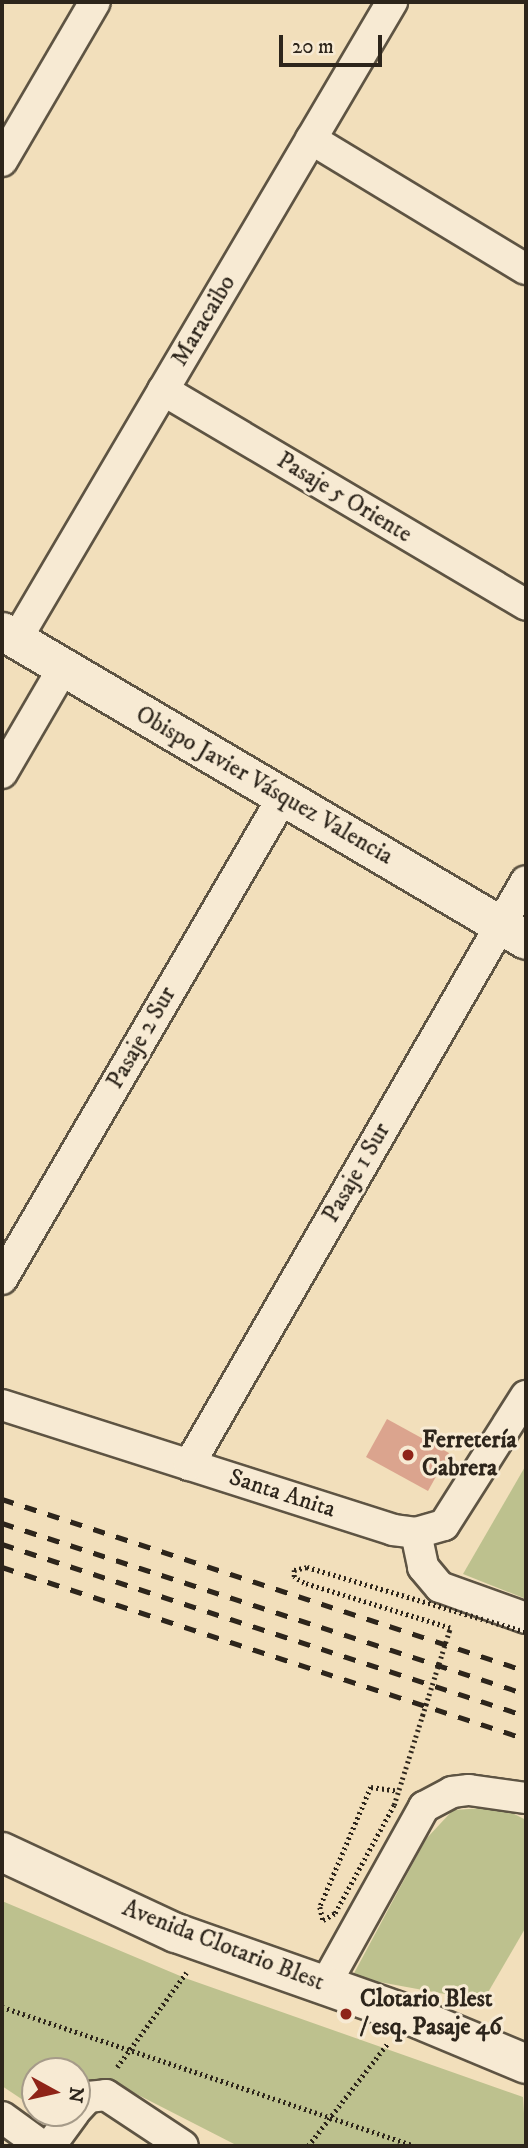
<!DOCTYPE html>
<meta charset="utf-8">
<style>
body{margin:0}
#map{position:relative;width:528px;height:2148px;overflow:hidden;background:#f2dfbb;font-family:"IM FELL DW Pica",serif}
div>[style]{position:absolute}
.green>*{inset:0;background:#bdc18e}
.building>*{inset:0;background:#dba48e}
.path>*{height:4.5px;margin-top:-2.25px;transform-origin:0;background:repeating-linear-gradient(90deg,#2d251b 0 2px,transparent 0 5.5px)}
.roads{filter:drop-shadow(2px 0 #5e5443) drop-shadow(-2px 0 #5e5443) drop-shadow(0 2px #5e5443) drop-shadow(0 -2px #5e5443)}
.minor>*{height:30px;margin:-15px;padding:0 15px;transform-origin:15px;border-radius:15px;background:#f7ead3}
.tertiary>*{height:37px;margin:-18.5px;padding:0 18.5px;transform-origin:18.5px;border-radius:18.5px;background:#f7ead3}
.secondary>*{height:38px;margin:-19px;padding:0 19px;transform-origin:19px;border-radius:19px;background:#f7ead3}
.rail>*{height:5px;margin-top:-2.5px;transform-origin:0;background:repeating-linear-gradient(90deg,#2d251b 0 12px,transparent 0 24px)}
.path-bridge>*{height:4.5px;margin-top:-2.25px;transform-origin:0;background:repeating-linear-gradient(90deg,#2d251b 0 2px,transparent 0 5.5px)}
.dots>*{width:19px;height:19px;translate:-50% -50%;box-sizing:border-box;border:4px solid #f7ead3;border-radius:50%}
span{translate:-50% -50%;white-space:nowrap;text-align:center;line-height:1.15;-webkit-text-stroke:6px #f7ead3;paint-order:stroke}
.street-label{font-size:24px;color:#2d251b}
.poi-label{font-size:24px;color:#2d251b;font-weight:700}
.left{translate:0 -50%;text-align:left}
.frame{position:absolute;inset:0;border:4px solid #2d251b;pointer-events:none}
.north{position:absolute;left:21px;top:2057px;width:70px;height:70px;box-sizing:border-box;background:#f7ead3;border:2px solid #a69b89;border-radius:50%;rotate:98deg;font-size:19px;font-weight:700;line-height:28px;text-align:center;color:#2d251b}
.north::after{content:'';display:block;margin:auto;width:24px;height:32px;background:#8f2418;clip-path:polygon(50% 0,100% 100%,50% 72%,0 100%)}
.scale{position:absolute;left:279px;top:35px;width:103px;height:32px;box-sizing:border-box;border:4px solid #2d251b;border-top:0;padding-left:9px;font-size:21px;line-height:24px;white-space:nowrap;color:#2d251b;-webkit-text-stroke:5px #f7ead3;paint-order:stroke}
</style>
<div id="map">
<div class="green">
<i style="clip-path:polygon(526px 1465px,526px 1599px,463px 1574px)"></i>
<i style="clip-path:polygon(501px 1807px,526px 1820px,526px 1927px,483px 2001px,352px 1977px,426px 1839px,453px 1810px)"></i>
<i style="clip-path:polygon(2px 1901px,185px 1978px,523px 2097px,526px 2146px,238px 2146px,109px 2080px,89px 2081px,77px 2091px,77px 2071px,35px 2071px,35px 2108px,2px 2086px)"></i>
</div>
<div class="building">
<i style="clip-path:polygon(387px 1419px,449px 1453px,428px 1491px,366px 1457px)"></i>
</div>
<div class="path">
<i style="left:371px;top:1787px;width:27px;rotate:8deg"></i>
<i style="left:2px;top:2007px;width:437px;rotate:18.6deg"></i>
<i style="left:117px;top:2067px;width:117px;rotate:-53.7deg"></i>
<i style="left:308px;top:2146px;width:129px;rotate:-52.2deg"></i>
</div>
<div class="roads">
<div class="minor">
<i style="left:311px;top:139px;width:251px;rotate:31.2deg"></i>
<i style="left:2px;top:161px;width:184px;rotate:-59.7deg"></i>
<i style="left:163px;top:390px;width:422px;rotate:30.6deg"></i>
<i style="left:16px;top:640px;width:741px;rotate:-59.49deg"></i>
<i style="left:2px;top:773px;width:121px;rotate:-59.8deg"></i>
<i style="left:2px;top:1279px;width:558px;rotate:-59.76deg"></i>
<i style="left:2px;top:1405px;width:410px;rotate:17.7deg"></i>
<i style="left:393px;top:1530px;width:23px;rotate:7deg"></i>
<i style="left:416px;top:1533px;width:29px;rotate:-16deg"></i>
<i style="left:444px;top:1525px;width:153px;rotate:-57.6deg"></i>
<i style="left:189px;top:1465px;width:674px;rotate:-60.01deg"></i>
<i style="left:416px;top:1533px;width:35px;rotate:78deg"></i>
<i style="left:423px;top:1567px;width:26px;rotate:50deg"></i>
<i style="left:440px;top:1587px;width:91px;rotate:19.8deg"></i>
<i style="left:325px;top:1985px;width:204px;rotate:-60.9deg"></i>
<i style="left:424px;top:1807px;width:32px;rotate:-28deg"></i>
<i style="left:452px;top:1792px;width:17px;rotate:-7deg"></i>
<i style="left:469px;top:1790px;width:58px;rotate:8deg"></i>
<i style="left:77px;top:2109px;width:16px;rotate:-47deg"></i>
<i style="left:88px;top:2097px;width:18px;rotate:-6deg"></i>
<i style="left:106px;top:2095px;width:92px;rotate:33.5deg"></i>
<i style="left:2px;top:2117px;width:49px;rotate:35.9deg"></i>
<i style="left:50px;top:2146px;width:41px;rotate:-54deg"></i>
</div>
<div class="tertiary">
<i style="left:2px;top:631px;width:608px;rotate:30.53deg"></i>
</div>
<div class="secondary">
<i style="left:2px;top:1852px;width:192px;rotate:25deg"></i>
<i style="left:176px;top:1933px;width:247px;rotate:19.4deg"></i>
<i style="left:409px;top:2015px;width:127px;rotate:22.7deg"></i>
</div>
</div>
<div class="rail">
<i style="left:2px;top:1499px;width:552px;rotate:18.17deg"></i>
<i style="left:2px;top:1523px;width:551px;rotate:18.07deg"></i>
<i style="left:2px;top:1544px;width:552px;rotate:18.17deg"></i>
<i style="left:2px;top:1567px;width:552px;rotate:18.17deg"></i>
</div>
<div class="path-bridge">
<i style="left:371px;top:1787px;width:130px;rotate:113deg"></i>
<i style="left:320px;top:1907px;width:13px;rotate:77deg"></i>
<i style="left:323px;top:1920px;width:14px;rotate:-30deg"></i>
<i style="left:335px;top:1913px;width:123px;rotate:-61.4deg"></i>
<i style="left:394px;top:1805px;width:186px;rotate:-72.4deg"></i>
<i style="left:450px;top:1628px;width:153px;rotate:-162.9deg"></i>
<i style="left:304px;top:1583px;width:12px;rotate:-149deg"></i>
<i style="left:294px;top:1577px;width:7px;rotate:-90deg"></i>
<i style="left:294px;top:1570px;width:13px;rotate:-13deg"></i>
<i style="left:307px;top:1567px;width:228px;rotate:16.5deg"></i>
</div>
<div class="dots">
<i style="left:408px;top:1455px;background:#8f2418"></i>
<i style="left:346px;top:2014px;background:#8f2418"></i>
</div>
<div class="street-label">
<span style="left:204px;top:321px;rotate:-59deg">Maracaibo</span>
<span style="left:344px;top:498px;rotate:31deg">Pasaje 5 Oriente</span>
<span style="left:264px;top:786px;rotate:30deg">Obispo Javier Vásquez Valencia</span>
<span style="left:142px;top:1038px;rotate:-60deg">Pasaje 2 Sur</span>
<span style="left:357px;top:1173px;rotate:-60deg">Pasaje 1 Sur</span>
<span style="left:282px;top:1494px;rotate:18deg">Santa Anita</span>
<span style="left:223px;top:1946px;rotate:21deg">Avenida Clotario Blest</span>
</div>
<div class="poi-label">
<span class="left" style="left:422px;top:1455px">Ferretería<br>Cabrera</span>
<span class="left" style="left:360px;top:2014px">Clotario Blest<br>/ esq. Pasaje 46</span>
</div>
<div class="frame"></div>
<div class="north">N</div>
<div class="scale">20 m</div>
</div>
